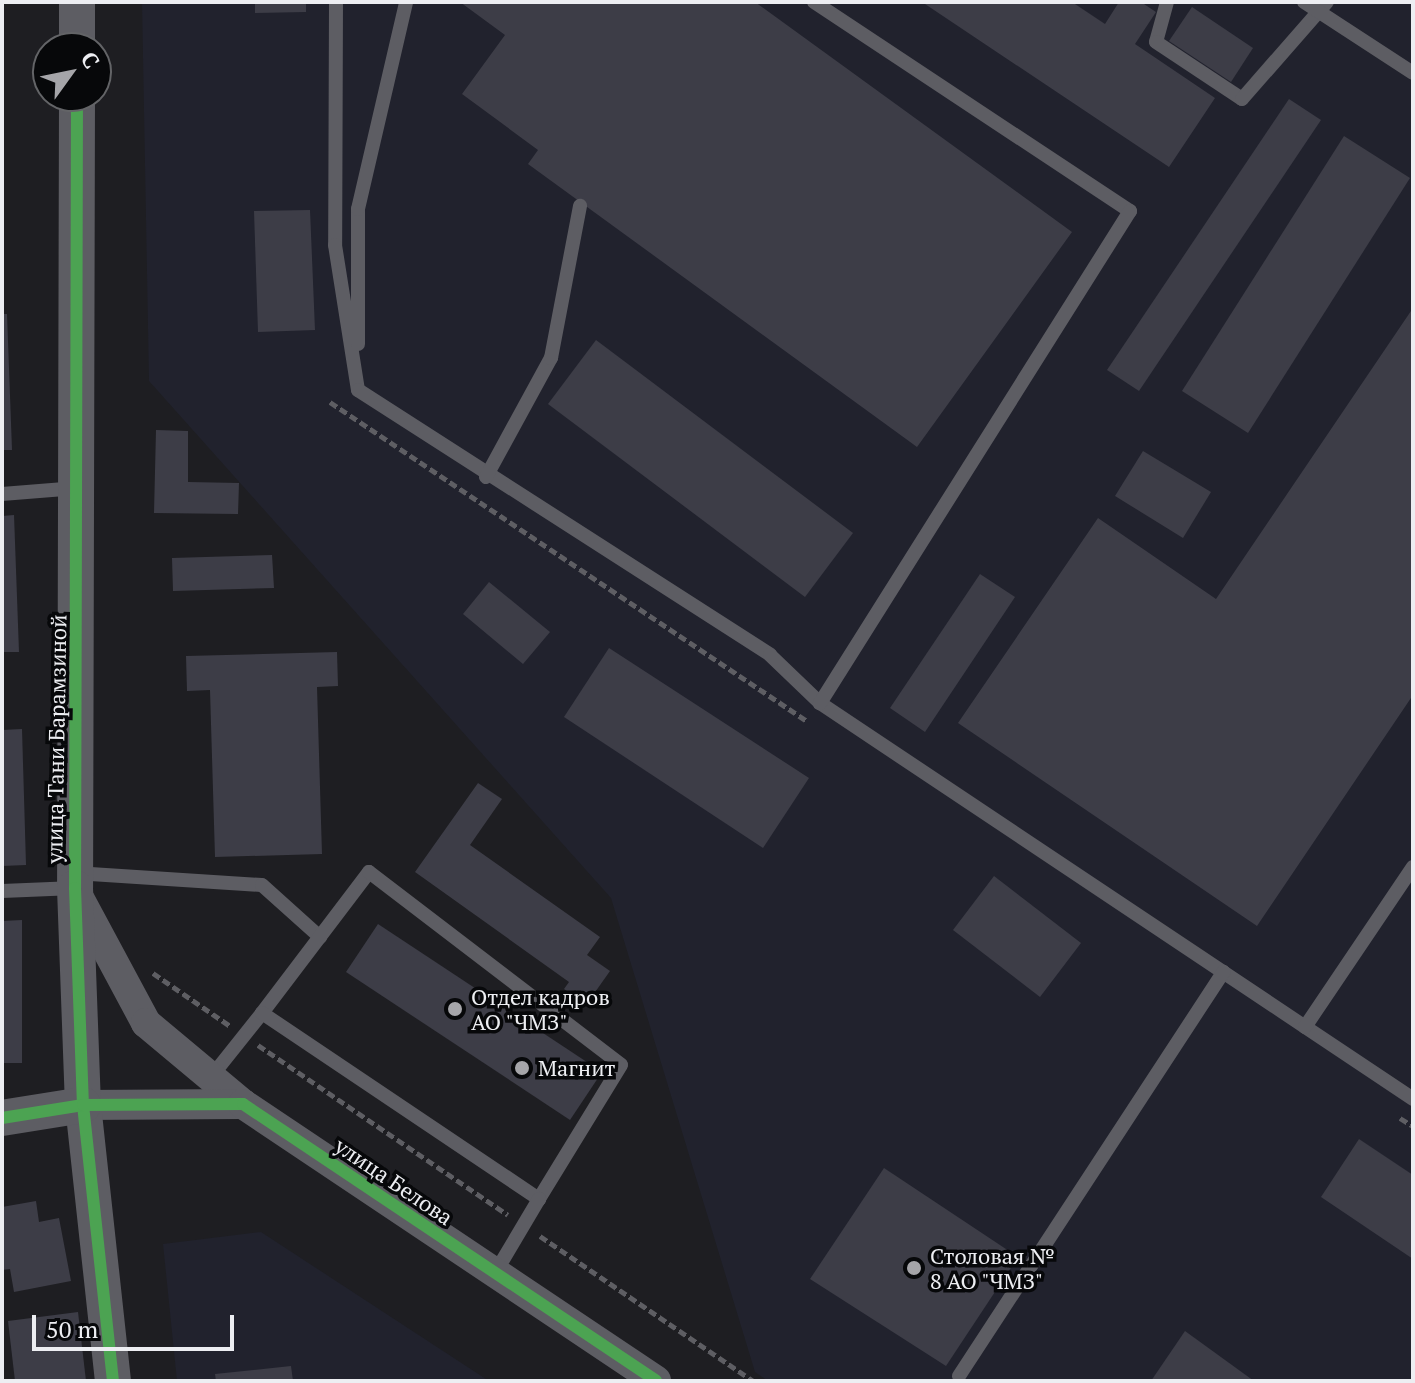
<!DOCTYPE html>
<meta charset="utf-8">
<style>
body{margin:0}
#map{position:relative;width:1415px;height:1383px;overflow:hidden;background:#1e1e22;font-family:"PT Serif",serif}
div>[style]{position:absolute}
.built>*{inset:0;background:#21222d}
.building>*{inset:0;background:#3d3d47}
.path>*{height:5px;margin-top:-2.5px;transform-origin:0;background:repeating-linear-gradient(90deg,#5e5e63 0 8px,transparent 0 12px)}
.service>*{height:14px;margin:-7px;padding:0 7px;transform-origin:7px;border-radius:7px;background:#5d5d63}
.minor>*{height:30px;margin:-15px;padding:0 15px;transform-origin:15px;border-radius:15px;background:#5d5d63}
.tertiary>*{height:36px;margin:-18px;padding:0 18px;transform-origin:18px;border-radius:18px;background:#5d5d63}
.cycleway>*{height:12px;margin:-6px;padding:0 6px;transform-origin:6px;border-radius:6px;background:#4ca352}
.dots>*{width:22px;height:22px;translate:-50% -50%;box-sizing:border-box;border:4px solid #07080a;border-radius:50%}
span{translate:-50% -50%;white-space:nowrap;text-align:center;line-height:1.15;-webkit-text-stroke:7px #07080a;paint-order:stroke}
.street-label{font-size:22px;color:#edeef2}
.poi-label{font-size:22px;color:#edeef2}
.left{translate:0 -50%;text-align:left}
.frame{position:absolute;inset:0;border:4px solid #edeef2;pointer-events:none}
.north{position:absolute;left:32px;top:32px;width:80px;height:80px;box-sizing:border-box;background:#07080a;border:2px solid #636467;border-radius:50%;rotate:57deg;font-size:22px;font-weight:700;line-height:32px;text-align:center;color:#edeef2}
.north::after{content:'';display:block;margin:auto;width:28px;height:36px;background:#a5a5a9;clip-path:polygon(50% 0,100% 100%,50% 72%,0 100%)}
.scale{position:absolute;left:32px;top:1315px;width:202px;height:36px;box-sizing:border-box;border:4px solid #edeef2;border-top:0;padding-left:10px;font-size:24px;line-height:28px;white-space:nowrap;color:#edeef2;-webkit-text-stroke:6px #07080a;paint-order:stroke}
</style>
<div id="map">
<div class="built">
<i style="clip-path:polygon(142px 2px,1413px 2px,1413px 1381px,768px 1381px,755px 1372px,611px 898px,149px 381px)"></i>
<i style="clip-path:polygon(261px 1232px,489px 1381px,177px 1381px,163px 1244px)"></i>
</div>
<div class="building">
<i style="clip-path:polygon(255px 2px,306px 2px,306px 12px,255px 13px)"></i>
<i style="clip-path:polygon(460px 2px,755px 2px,1072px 232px,917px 447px,528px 164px,538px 150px,462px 94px,505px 35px)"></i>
<i style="clip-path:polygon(922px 2px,1072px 2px,1105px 24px,1119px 2px,1141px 2px,1156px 12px,1135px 44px,1215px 98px,1169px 167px)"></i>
<i style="clip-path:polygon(1192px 7px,1253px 48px,1231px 82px,1169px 41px)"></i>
<i style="clip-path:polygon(1289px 99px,1321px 120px,1139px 391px,1107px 370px)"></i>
<i style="clip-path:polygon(1344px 136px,1410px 178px,1248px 433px,1182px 391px)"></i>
<i style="clip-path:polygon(310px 210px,315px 330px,258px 332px,254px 211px)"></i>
<i style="clip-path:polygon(1413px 308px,1413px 695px,1257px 926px,958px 723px,1098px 518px,1216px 599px)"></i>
<i style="clip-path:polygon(2px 314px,7px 314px,12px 450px,2px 450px)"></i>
<i style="clip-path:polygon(596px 340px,853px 533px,805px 597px,548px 404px)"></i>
<i style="clip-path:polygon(156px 430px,188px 431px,188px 482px,239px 483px,238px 514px,154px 513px)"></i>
<i style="clip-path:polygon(1143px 451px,1211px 492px,1183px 538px,1115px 496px)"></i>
<i style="clip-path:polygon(14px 515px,19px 652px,2px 652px,2px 516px)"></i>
<i style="clip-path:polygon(272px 555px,274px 588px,173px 591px,172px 558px)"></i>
<i style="clip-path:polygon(980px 574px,1015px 597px,925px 732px,890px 708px)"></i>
<i style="clip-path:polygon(489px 582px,550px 632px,523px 664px,463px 614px)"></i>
<i style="clip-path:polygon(609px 648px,809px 778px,763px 848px,564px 717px)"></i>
<i style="clip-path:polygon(337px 652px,338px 686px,317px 687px,322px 854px,215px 857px,210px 690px,187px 691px,186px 656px)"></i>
<i style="clip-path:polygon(22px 729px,26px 865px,2px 866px,2px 730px)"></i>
<i style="clip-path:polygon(478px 783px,502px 799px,470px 845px,600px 937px,587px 955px,610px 971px,586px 1005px,564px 989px,569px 982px,415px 872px)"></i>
<i style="clip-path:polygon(994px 876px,1081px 943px,1040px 997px,953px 930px)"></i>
<i style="clip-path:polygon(22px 920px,22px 1063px,2px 1063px,2px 921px)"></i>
<i style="clip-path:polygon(378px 924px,602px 1072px,570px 1120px,346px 972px)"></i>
<i style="clip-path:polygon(1359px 1139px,1413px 1175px,1413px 1259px,1321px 1197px)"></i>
<i style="clip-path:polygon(884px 1168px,1018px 1257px,946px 1366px,810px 1279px)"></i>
<i style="clip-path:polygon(36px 1201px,39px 1222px,59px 1218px,71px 1281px,14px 1292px,10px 1269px,2px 1270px,2px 1207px)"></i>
<i style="clip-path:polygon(78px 1312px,86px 1381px,15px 1381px,8px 1321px)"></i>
<i style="clip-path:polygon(1185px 1331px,1254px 1381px,1151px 1381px)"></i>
<i style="clip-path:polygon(291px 1366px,293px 1381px,216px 1381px,215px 1374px)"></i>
</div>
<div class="path">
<i style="left:330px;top:402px;width:574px;rotate:33.77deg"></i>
<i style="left:153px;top:973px;width:93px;rotate:34.5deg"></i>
<i style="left:258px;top:1045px;width:302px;rotate:34.2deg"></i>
<i style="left:1400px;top:1118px;width:15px;rotate:32deg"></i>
<i style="left:540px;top:1236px;width:258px;rotate:34.2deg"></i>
</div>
<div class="service">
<i style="left:336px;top:2px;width:243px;rotate:90.2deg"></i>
<i style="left:335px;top:245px;width:147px;rotate:81deg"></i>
<i style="left:358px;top:390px;width:490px;rotate:32.7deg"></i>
<i style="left:770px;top:655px;width:69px;rotate:43.8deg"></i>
<i style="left:820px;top:703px;width:713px;rotate:33.73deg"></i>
<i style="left:814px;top:2px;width:379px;rotate:33.5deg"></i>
<i style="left:1130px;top:211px;width:582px;rotate:122.21deg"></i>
<i style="left:1167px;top:2px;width:41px;rotate:105.4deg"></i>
<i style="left:1156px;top:42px;width:103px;rotate:33.5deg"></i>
<i style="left:1242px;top:99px;width:129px;rotate:-48.8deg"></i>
<i style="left:1304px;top:2px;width:130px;rotate:33.1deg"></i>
<i style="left:358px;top:344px;width:135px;rotate:-90deg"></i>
<i style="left:358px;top:209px;width:212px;rotate:-76.9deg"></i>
<i style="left:486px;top:477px;width:136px;rotate:-61.4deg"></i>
<i style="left:551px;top:358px;width:155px;rotate:-79.2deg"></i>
<i style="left:2px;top:494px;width:75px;rotate:-4.6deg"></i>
<i style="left:75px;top:873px;width:187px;rotate:3.7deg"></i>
<i style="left:262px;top:885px;width:78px;rotate:41.9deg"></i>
<i style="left:2px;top:891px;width:73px;rotate:-2.4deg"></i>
<i style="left:262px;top:1013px;width:177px;rotate:-52.8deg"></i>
<i style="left:369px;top:872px;width:317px;rotate:37.4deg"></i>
<i style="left:621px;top:1065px;width:157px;rotate:121.5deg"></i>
<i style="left:1305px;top:1027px;width:193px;rotate:-56deg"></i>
<i style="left:211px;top:1077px;width:82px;rotate:-51.4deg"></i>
<i style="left:262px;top:1013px;width:334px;rotate:33.9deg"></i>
<i style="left:539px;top:1199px;width:86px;rotate:120.7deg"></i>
<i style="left:959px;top:1376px;width:483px;rotate:-56.8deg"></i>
</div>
<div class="minor">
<i style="left:78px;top:896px;width:144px;rotate:61.8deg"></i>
<i style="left:146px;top:1023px;width:126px;rotate:39.9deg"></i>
<i style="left:83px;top:1105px;width:160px;rotate:-0.4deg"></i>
<i style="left:243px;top:1104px;width:497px;rotate:33.8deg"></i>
</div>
<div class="tertiary">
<i style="left:77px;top:2px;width:46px;rotate:90deg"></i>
<i style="left:77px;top:96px;width:792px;rotate:90.14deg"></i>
<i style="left:75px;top:888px;width:217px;rotate:87.9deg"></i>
<i style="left:83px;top:1105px;width:278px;rotate:83.8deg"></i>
<i style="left:2px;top:1118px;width:82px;rotate:-9.1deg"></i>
</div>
<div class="cycleway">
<i style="left:77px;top:96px;width:792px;rotate:90.14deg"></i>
<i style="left:75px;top:888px;width:217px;rotate:87.9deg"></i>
<i style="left:83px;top:1105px;width:278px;rotate:83.8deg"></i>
<i style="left:2px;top:1118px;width:82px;rotate:-9.1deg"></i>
<i style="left:83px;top:1105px;width:160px;rotate:-0.4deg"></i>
<i style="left:243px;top:1104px;width:497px;rotate:33.8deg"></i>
</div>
<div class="dots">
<i style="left:455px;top:1009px;background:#a5a5a9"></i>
<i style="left:522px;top:1068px;background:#a5a5a9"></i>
<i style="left:914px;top:1268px;background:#a5a5a9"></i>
</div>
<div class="street-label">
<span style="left:56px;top:739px;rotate:-89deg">улица Тани Барамзиной</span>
<span style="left:394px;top:1181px;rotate:34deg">улица Белова</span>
</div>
<div class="poi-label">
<span class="left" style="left:471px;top:1009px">Отдел кадров<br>АО "ЧМЗ"</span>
<span class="left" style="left:538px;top:1068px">Магнит</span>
<span class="left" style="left:930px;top:1268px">Столовая №<br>8 АО "ЧМЗ"</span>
</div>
<div class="frame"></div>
<div class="north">С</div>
<div class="scale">50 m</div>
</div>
